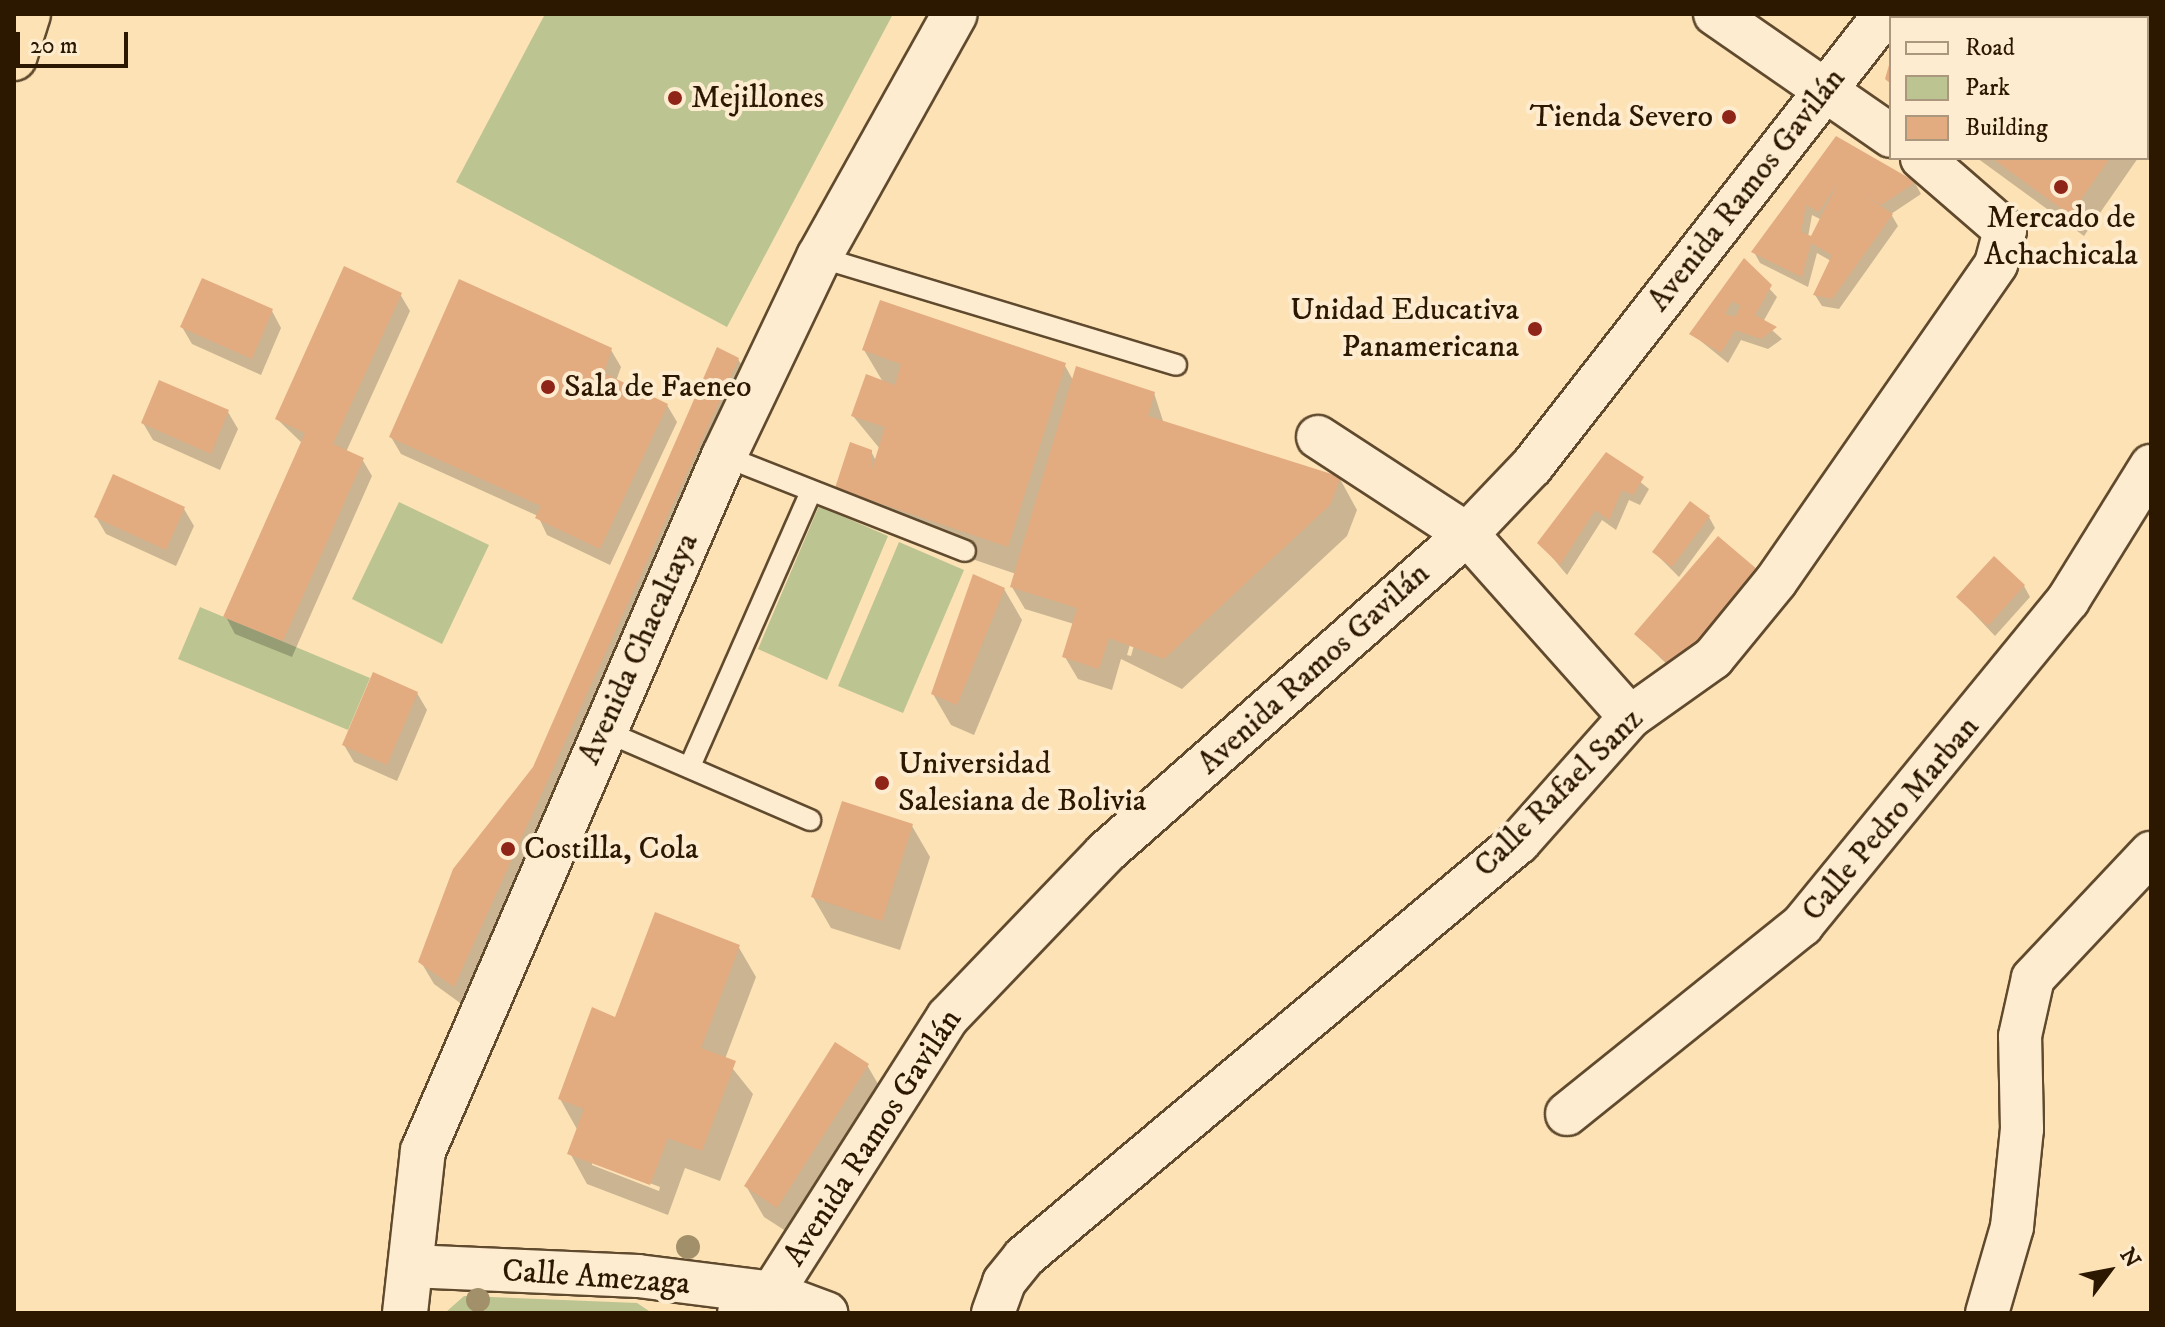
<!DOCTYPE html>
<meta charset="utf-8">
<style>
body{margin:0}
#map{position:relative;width:2165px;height:1327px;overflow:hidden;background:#fde2b6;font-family:"IM FELL DW Pica",serif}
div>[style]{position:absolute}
.green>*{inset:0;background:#bcc491}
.shadow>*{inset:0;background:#0003}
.building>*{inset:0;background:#e3ab80}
.roads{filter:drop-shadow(2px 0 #604a2e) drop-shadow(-2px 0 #604a2e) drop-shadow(0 2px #604a2e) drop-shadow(0 -2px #604a2e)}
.service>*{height:20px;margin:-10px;padding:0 10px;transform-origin:10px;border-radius:10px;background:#feecd0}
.minor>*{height:42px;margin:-21px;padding:0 21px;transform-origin:21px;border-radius:21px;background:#feecd0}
.tertiary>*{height:44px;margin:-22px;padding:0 22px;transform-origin:22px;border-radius:22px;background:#feecd0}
.motorway>*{height:44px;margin:-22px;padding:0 22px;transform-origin:22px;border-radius:22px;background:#fde2b6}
.trees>*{width:24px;height:24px;margin:-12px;border-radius:50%;background:#a2906a}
.dots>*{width:22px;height:22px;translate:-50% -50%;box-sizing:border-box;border:4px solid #feecd0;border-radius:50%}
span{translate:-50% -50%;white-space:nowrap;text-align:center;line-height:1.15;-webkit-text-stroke:8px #feecd0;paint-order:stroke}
.poi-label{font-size:32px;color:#2c1800}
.left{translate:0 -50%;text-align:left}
.right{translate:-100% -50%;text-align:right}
.street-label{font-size:32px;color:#2c1800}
.frame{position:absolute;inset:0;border:16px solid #2c1800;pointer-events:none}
.legend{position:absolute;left:1889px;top:16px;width:260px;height:144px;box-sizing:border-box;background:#feecd0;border:2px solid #aa977d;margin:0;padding:10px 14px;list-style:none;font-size:24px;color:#2c1800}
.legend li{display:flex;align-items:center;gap:16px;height:40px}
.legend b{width:40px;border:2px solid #aa977d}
.north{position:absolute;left:2069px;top:1231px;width:80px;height:80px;-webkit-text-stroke:6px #feecd0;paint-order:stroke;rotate:58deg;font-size:22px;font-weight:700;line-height:32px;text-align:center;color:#2c1800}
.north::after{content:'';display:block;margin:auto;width:28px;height:36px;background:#2c1800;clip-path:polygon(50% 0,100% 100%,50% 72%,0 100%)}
.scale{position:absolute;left:16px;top:32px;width:112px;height:36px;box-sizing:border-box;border:4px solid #2c1800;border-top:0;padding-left:10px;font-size:24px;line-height:28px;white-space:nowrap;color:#2c1800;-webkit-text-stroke:6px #feecd0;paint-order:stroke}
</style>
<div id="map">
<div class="green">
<i style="clip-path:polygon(545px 14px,893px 14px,727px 327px,456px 182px)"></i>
<i style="clip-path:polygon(399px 502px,489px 545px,442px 644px,352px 599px)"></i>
<i style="clip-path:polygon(819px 506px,888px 536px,827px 680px,758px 649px)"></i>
<i style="clip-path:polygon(899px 542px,964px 570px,903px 713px,838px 686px)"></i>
<i style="clip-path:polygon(200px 607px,370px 678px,348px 730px,178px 659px)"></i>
<i style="clip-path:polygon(464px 1296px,637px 1303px,652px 1313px,445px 1313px)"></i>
</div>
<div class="shadow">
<i style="clip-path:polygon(1926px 14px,2151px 14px,2151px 139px,2147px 145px,2147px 18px)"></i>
<i style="clip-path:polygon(1977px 158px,2138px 158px,2084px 236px)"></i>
<i style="clip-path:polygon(evenodd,1809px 175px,1915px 183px,1921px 194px,1891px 214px,1898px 226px,1839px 309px,1822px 306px,1815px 295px,1831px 261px,1817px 253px,1808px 287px,1760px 263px,1754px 252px,1809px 175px,1812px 215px,1822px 220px,1812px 239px,1808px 237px,1812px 215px)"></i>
<i style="clip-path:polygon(1744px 261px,1777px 297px,1763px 322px,1782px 339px,1768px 349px,1741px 340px,1728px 363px,1692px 334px)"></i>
<i style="clip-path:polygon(400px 294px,410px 311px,346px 452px,362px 459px,372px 476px,292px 657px,235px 634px,226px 617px,302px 443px,277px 419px)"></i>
<i style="clip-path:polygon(272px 311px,281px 328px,261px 375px,192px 344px,182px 327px)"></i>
<i style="clip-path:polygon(611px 350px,621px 367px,616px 381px,667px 405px,677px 422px,610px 565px,547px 535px,538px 516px,401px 454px,391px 437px)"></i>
<i style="clip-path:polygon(evenodd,864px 350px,1064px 364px,1073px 380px,1154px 393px,1164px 424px,1340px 479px,1357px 510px,1347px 536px,1182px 689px,1121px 659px,1112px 690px,1078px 679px,1065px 657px,1074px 624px,1025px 609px,1012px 587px,1016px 574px,855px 519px,838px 488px,871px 451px,876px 461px,880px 449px,853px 416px,883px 382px,864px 350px,1163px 528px,1167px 529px,1131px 656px,1127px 655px,1163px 528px)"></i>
<i style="clip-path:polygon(738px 359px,751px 381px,467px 1008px,434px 984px,421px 962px,534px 768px)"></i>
<i style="clip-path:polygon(228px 412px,238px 429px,220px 470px,153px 440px,143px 423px)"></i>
<i style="clip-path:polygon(1607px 455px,1649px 489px,1640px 505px,1629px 500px,1616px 530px,1602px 520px,1567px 575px,1540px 543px)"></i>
<i style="clip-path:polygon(184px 509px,194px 526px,176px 566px,106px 534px,96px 517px)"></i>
<i style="clip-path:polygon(1709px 517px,1715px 528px,1679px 577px,1654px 552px)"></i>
<i style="clip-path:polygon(1718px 538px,1689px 686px,1636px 634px)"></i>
<i style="clip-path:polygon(974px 577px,1004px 589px,1022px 620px,974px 735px,951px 725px,933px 694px)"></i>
<i style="clip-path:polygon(2024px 586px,2030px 597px,1995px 636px,1958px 597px)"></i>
<i style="clip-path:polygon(417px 693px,427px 710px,397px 781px,354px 762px,344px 745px)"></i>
<i style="clip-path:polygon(912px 826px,930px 857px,900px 950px,831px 928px,813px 897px)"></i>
<i style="clip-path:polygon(evenodd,738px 946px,756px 977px,725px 1059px,753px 1094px,720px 1181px,685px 1168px,668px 1215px,587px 1184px,570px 1153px,578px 1131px,560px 1099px,617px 1019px,738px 946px,592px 1161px,660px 1187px,659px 1191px,592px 1165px,592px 1161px)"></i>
<i style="clip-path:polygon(867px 1065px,885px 1096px,795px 1237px,764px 1217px,746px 1186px)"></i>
</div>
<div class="building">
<i style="clip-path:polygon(1924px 14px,2151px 14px,2151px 99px,2147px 105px,2147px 18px)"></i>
<i style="clip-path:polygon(1891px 58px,1891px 84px,1885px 79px)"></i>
<i style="clip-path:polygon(evenodd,1836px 136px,1916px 182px,1881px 205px,1862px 194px,1893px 214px,1832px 299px,1813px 295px,1832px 255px,1811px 243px,1802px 277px,1751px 252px,1836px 136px,1839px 181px,1811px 236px,1801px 232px,1806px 205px,1819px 212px,1839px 181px)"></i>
<i style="clip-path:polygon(1992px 158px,2110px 158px,2070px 215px)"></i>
<i style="clip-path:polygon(evenodd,1744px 258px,1772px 285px,1755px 315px,1777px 327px,1761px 339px,1735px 330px,1721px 353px,1689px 334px,1744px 258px,1732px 301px,1741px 306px,1735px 317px,1725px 314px,1732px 301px)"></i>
<i style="clip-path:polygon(344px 266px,402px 293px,333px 444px,364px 458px,283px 641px,223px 617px,305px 433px,275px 419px)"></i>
<i style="clip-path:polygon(202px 278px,273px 309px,252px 359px,180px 327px)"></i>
<i style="clip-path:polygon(459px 279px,612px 348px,604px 373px,668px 404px,600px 549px,535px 518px,541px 506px,389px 437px)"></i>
<i style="clip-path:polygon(880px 300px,1066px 363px,1008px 547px,835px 488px,850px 442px,872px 450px,872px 469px,885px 427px,851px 416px,866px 374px,895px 385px,901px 364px,862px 350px)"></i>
<i style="clip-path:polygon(717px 347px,739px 358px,454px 987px,418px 962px,453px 869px,533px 767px)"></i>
<i style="clip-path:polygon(1076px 366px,1155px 392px,1148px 416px,1341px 477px,1330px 505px,1164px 659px,1109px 638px,1099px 669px,1062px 657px,1077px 608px,1010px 587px)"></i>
<i style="clip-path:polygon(159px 380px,229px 410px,211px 454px,141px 423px)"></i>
<i style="clip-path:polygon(1606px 452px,1644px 477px,1633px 495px,1622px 490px,1609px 520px,1595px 510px,1560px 565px,1537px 543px)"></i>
<i style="clip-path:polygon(113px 474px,185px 507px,166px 550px,94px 517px)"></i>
<i style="clip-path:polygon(1690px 501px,1710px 516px,1672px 567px,1652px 552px)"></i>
<i style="clip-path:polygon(1718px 536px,1758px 570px,1735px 598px,1742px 605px,1682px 676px,1634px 634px)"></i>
<i style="clip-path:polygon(1994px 556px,2025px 585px,1988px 626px,1956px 597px)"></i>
<i style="clip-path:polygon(973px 574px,1005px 588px,957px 705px,931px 694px)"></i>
<i style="clip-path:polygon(373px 672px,418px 692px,387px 765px,342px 745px)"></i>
<i style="clip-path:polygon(842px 801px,913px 824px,882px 921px,811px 897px)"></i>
<i style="clip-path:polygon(655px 912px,740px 945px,701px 1048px,736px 1061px,702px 1151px,668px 1138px,650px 1185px,567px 1154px,584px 1109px,558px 1099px,592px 1007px,615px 1017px)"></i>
<i style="clip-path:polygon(835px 1042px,869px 1064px,777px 1208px,744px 1186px)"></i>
</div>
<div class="roads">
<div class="service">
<i style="left:819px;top:257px;width:373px;rotate:16.8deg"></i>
<i style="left:724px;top:456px;width:259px;rotate:21.5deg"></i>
<i style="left:602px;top:730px;width:227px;rotate:23.4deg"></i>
<i style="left:690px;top:766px;width:297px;rotate:-66.2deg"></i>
</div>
<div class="minor">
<i style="left:1715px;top:14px;width:214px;rotate:34.7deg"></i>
<i style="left:1318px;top:437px;width:178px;rotate:33.1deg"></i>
<i style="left:1467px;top:534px;width:245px;rotate:48.3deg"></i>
<i style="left:1567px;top:1114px;width:302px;rotate:-38.8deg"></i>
<i style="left:1802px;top:925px;width:420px;rotate:-50.7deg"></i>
<i style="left:2068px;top:600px;width:158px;rotate:-58.2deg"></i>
<i style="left:410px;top:1266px;width:228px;rotate:2.5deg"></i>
<i style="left:638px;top:1276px;width:135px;rotate:7.2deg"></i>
<i style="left:772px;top:1293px;width:58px;rotate:20.3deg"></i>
<i style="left:739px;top:1313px;width:39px;rotate:-31deg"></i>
<i style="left:772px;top:1293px;width:327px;rotate:-57.5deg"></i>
<i style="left:948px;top:1017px;width:227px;rotate:-46.2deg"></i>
<i style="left:1105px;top:853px;width:482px;rotate:-41.4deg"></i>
<i style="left:1467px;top:534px;width:94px;rotate:-46.3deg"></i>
<i style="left:1532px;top:466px;width:574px;rotate:-52.01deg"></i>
<i style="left:993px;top:1313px;width:33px;rotate:-70deg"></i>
<i style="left:1004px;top:1282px;width:32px;rotate:-51deg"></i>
<i style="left:1024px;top:1257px;width:646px;rotate:-39.98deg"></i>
<i style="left:1519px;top:842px;width:167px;rotate:-48.4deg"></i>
<i style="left:1630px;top:717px;width:102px;rotate:-35.4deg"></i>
<i style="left:1713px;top:658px;width:99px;rotate:-50.7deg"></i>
<i style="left:1776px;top:581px;width:386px;rotate:-55.2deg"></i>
<i style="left:1996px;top:264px;width:35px;rotate:-75deg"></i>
<i style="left:2005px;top:230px;width:110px;rotate:-139.1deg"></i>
<i style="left:1987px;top:1313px;width:90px;rotate:-73.8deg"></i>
<i style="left:2012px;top:1227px;width:99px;rotate:-84.2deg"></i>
<i style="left:2022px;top:1129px;width:93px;rotate:-91.2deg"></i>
<i style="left:2020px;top:1036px;width:59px;rotate:-77.4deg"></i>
<i style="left:2033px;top:978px;width:172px;rotate:-46.7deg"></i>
</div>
<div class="tertiary">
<i style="left:405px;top:1313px;width:163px;rotate:-83.7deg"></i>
<i style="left:423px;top:1151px;width:757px;rotate:-66.58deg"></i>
<i style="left:724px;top:456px;width:221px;rotate:-64.5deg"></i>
<i style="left:819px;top:257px;width:278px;rotate:-60.8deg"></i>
</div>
<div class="motorway">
<i style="left:14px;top:58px;width:46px;rotate:-72.3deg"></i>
</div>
</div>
<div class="trees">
<i style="left:688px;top:1247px"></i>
<i style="left:478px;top:1300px"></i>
</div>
<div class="dots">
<i style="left:675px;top:98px;background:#8f2418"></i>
<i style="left:1729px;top:117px;background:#8f2418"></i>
<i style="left:2061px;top:187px;background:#8f2418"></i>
<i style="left:1535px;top:329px;background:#8f2418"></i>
<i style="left:548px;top:387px;background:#8f2418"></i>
<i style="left:882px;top:783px;background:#8f2418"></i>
<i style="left:508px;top:849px;background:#8f2418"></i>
</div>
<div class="poi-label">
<span class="left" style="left:691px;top:98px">Mejillones</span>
<span class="right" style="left:1713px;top:117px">Tienda Severo</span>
<span style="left:2061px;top:237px">Mercado de<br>Achachicala</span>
<span class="right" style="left:1519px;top:329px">Unidad Educativa<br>Panamericana</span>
<span class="left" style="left:564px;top:387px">Sala de Faeneo</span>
<span class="left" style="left:898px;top:783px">Universidad<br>Salesiana de Bolivia</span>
<span class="left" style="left:524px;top:849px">Costilla, Cola</span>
</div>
<div class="street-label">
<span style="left:1747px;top:190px;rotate:-52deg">Avenida Ramos Gavilán</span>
<span style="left:639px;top:649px;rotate:-66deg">Avenida Chacaltaya</span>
<span style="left:1314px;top:669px;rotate:-42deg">Avenida Ramos Gavilán</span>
<span style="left:1559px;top:793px;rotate:-45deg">Calle Rafael Sanz</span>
<span style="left:1891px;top:819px;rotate:-50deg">Calle Pedro Marban</span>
<span style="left:873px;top:1138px;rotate:-57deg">Avenida Ramos Gavilán</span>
<span style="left:596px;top:1278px;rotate:4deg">Calle Amezaga</span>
</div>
<div class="frame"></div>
<ul class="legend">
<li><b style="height:10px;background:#feecd0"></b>Road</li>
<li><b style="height:22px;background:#bcc491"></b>Park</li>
<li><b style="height:22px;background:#e3ab80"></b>Building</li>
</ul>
<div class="north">N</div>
<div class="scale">20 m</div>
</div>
